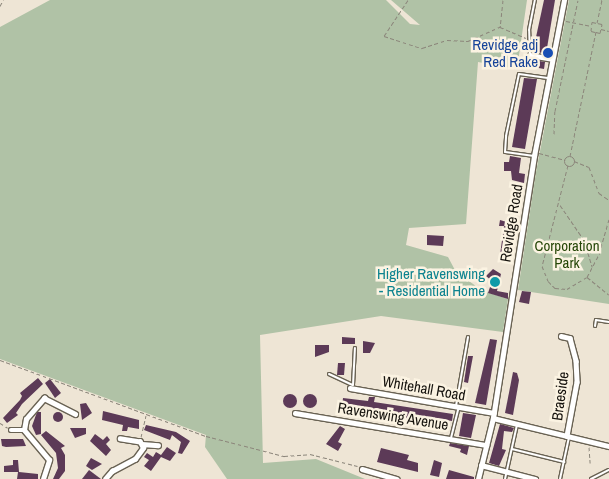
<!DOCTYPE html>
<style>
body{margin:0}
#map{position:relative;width:609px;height:479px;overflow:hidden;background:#eee5d5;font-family:"Archivo Narrow",sans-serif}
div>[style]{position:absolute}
.green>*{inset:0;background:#b0c2a6}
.building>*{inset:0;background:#5c3a57}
.round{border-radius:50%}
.path>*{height:1px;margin-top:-0.5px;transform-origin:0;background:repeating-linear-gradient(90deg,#8b857a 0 4px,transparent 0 6.5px)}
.path>.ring{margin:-0.5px;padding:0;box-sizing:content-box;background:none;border:1px solid #8b857a;border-radius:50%}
.roads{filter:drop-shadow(1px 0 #696253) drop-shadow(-1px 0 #696253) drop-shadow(0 1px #696253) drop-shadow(0 -1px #696253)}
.lane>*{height:2px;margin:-1px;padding:0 1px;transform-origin:1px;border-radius:1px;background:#fff}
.street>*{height:4.5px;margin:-2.25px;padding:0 2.25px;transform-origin:2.25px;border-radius:2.25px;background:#fff}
.dots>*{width:14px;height:14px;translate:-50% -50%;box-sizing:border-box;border:2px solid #fbf3e2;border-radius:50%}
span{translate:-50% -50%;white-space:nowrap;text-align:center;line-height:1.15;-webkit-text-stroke:5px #fbf3e2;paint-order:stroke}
.transit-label{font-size:15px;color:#164399}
.right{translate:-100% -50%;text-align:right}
.street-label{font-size:15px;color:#15120d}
.park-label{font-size:15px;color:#254607}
.culture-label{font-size:15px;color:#0d838f}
</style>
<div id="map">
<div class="green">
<i style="clip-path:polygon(50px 0,386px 0,410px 24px,420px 25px,391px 0,527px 0,517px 69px,478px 62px,466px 224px,409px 228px,406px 245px,448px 257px,456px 272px,483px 291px,508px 299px,503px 332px,381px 316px,260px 335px,263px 463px,316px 459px,365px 479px,227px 479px,205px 447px,206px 435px,0 359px,0 27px)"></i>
<i style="clip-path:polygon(569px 0,609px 0,609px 304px,518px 290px,536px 172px)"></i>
</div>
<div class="building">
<i style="clip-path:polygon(544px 0,555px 0,546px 54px,533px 51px)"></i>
<i style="clip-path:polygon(529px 59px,545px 62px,544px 69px,528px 66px)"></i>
<i style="clip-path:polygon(524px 78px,537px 79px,525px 149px,512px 147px)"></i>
<i style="clip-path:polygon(510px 156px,521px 158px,519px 173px,525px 174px,524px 183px,512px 180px,511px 171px,504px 171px,504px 162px,509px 162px)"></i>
<i style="clip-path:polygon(500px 220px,513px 224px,505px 263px,499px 262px,504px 226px,499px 226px)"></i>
<i style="clip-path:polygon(427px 235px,444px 236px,443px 246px,427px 245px)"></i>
<i style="clip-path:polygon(493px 269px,501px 274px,497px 291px,508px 293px,508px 299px,488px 293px,492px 281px,486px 276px)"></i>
<i style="clip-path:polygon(522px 291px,531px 292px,529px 304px,519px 302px)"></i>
<i style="clip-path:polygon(342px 337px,355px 338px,355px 344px,342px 344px)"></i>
<i style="clip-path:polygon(490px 339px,497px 340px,486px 405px,475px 403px)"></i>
<i style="clip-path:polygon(363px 341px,375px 343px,370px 353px,363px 353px)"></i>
<i style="clip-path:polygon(315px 345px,329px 345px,329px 352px,315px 357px)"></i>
<i style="clip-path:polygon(468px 356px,473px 356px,468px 383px,464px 382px)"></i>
<i style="clip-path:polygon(338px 363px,345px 363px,344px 375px,337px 375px)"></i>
<i style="clip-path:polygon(513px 372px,517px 373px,519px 380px,513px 415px,505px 413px)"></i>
<i style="clip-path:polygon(38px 378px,43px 384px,22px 404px,16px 413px,18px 415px,7px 423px,3px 418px,20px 400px,22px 396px,20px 393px)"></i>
<i style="clip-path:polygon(50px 379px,61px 393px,55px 398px,45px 383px)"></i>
<i class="round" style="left:283px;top:394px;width:14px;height:14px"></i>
<i class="round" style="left:303px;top:394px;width:14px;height:14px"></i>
<i style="clip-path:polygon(369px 397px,375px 397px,374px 402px,453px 414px,452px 421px,416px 415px,415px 419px,382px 416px,342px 407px,343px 398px,368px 401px)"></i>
<i style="clip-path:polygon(86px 403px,92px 413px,82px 420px,80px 404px)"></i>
<i style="clip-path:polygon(103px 411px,139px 420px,139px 429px,128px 427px,127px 431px,122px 431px,123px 425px,102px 420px)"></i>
<i class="round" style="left:53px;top:412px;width:10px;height:10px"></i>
<i style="clip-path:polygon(37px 412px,41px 412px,41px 434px,36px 435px,32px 426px)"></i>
<i style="clip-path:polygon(463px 413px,476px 415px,471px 438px,459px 436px)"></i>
<i style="clip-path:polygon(500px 424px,514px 428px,512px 432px,504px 431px,502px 449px,506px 450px,499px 466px,489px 463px)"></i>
<i style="clip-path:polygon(146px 425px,176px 432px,190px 441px,182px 454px,178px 453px,181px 442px,172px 435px,170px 440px,144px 430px)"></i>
<i style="clip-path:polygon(340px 426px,345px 429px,338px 442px,342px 444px,338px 451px,326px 444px)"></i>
<i style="clip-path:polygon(70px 428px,86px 428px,86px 434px,75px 438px)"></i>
<i style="clip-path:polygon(46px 431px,65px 446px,61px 448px,65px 455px,65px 471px,59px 479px,53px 479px,58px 468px,56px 453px,41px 435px)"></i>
<i style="clip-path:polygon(95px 434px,103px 440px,107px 436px,110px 440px,106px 444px,111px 450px,106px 456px,90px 441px)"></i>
<i style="clip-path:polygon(1px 439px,23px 439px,26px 446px,6px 447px,2px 446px)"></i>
<i style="clip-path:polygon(450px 443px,469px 446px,467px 455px,460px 452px,461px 449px,449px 446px)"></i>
<i style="clip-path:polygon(167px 447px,176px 453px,170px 461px,161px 457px,151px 471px,144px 466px,149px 460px,144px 457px,147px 453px,153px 457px,156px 452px,161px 455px)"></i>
<i style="clip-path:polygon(381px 448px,409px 455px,407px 460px,418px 463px,418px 472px,377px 462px)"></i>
<i style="clip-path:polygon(91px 458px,102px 464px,92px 470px,86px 466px)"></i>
<i style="clip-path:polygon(13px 460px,18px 460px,19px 472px,38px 474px,38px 479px,17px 479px,18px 472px,4px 472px,4px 466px,13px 465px)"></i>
<i style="clip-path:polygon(434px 460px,442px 463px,439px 477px,430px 475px)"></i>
<i style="clip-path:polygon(89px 470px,101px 479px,82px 479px)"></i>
<i style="clip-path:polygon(449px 470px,474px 477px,474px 479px,446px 479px)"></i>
</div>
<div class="path">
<i style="left:408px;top:0;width:43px;rotate:123.7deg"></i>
<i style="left:384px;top:36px;width:40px;rotate:18deg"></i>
<i style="left:422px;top:48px;width:26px;rotate:-18deg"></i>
<i style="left:447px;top:40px;width:21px;rotate:3deg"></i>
<i style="left:468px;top:41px;width:35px;rotate:-24deg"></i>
<i style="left:503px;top:0;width:27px;rotate:96deg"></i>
<i style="left:500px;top:27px;width:28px;rotate:23deg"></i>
<i style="left:0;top:6px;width:7px;rotate:-63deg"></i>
<i style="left:566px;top:21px;width:26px;rotate:11deg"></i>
<i style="left:601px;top:29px;width:8px;rotate:14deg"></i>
<i style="left:595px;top:32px;width:4px;rotate:-166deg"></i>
<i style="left:591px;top:31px;width:9px;rotate:-84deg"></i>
<i style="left:592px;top:22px;width:5px;rotate:11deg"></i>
<i style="left:554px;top:134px;width:23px;rotate:-88deg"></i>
<i style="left:555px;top:111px;width:113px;rotate:-78.3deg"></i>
<i style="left:539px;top:153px;width:27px;rotate:15deg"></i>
<i style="left:570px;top:156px;width:127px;rotate:-78.2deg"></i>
<i style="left:596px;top:32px;width:4px;rotate:14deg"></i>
<i style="left:600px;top:33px;width:9px;rotate:-77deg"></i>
<i style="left:602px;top:24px;width:5px;rotate:-169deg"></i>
<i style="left:597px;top:23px;width:24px;rotate:-78deg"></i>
<i class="ring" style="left:564px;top:156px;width:9px;height:9px"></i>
<i style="left:574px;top:161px;width:16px;rotate:22deg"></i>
<i style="left:589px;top:167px;width:28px;rotate:69deg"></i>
<i style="left:599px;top:193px;width:12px;rotate:35deg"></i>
<i style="left:568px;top:165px;width:104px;rotate:104.4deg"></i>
<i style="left:542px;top:266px;width:16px;rotate:68deg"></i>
<i style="left:548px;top:281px;width:10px;rotate:45deg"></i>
<i style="left:555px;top:288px;width:12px;rotate:5deg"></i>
<i style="left:567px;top:289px;width:23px;rotate:-31deg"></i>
<i style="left:587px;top:277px;width:26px;rotate:-62deg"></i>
<i style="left:599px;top:254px;width:36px;rotate:-74deg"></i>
<i style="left:560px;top:205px;width:42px;rotate:55.6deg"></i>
<i style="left:584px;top:240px;width:28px;rotate:73deg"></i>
<i style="left:587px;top:277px;width:28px;rotate:39deg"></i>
<i style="left:0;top:360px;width:220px;rotate:20.3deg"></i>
<i style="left:206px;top:436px;width:81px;rotate:14.4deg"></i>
<i style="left:284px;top:456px;width:26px;rotate:-4deg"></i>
<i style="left:310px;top:454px;width:49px;rotate:14.3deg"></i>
<i style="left:0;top:423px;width:9px;rotate:32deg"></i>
<i style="left:141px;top:437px;width:22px;rotate:-77deg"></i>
<i style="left:589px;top:447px;width:16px;rotate:86deg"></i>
</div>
<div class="roads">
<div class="lane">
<i style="left:530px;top:55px;width:25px;rotate:-92deg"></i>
<i style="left:529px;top:30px;width:31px;rotate:-79deg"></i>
<i style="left:534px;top:156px;width:29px;rotate:-172deg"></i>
<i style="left:505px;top:152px;width:16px;rotate:-86deg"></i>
<i style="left:506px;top:136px;width:63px;rotate:-78.2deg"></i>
<i style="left:519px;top:74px;width:29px;rotate:8deg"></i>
<i style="left:595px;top:326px;width:6px;rotate:-81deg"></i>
<i style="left:596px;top:320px;width:13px;rotate:9deg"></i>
<i style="left:329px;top:374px;width:26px;rotate:25deg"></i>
<i style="left:353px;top:385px;width:37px;rotate:-87deg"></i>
<i style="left:456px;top:406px;width:70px;rotate:-80.1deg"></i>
<i style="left:451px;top:438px;width:30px;rotate:-76deg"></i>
<i style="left:512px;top:449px;width:54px;rotate:14deg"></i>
<i style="left:505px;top:479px;width:55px;rotate:-77.5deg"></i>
<i style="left:560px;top:479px;width:43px;rotate:-77.9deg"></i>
<i style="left:591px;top:479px;width:20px;rotate:-27deg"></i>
</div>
<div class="street">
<i style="left:530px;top:55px;width:22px;rotate:10deg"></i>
<i style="left:561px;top:336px;width:9px;rotate:13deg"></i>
<i style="left:570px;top:338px;width:24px;rotate:75deg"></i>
<i style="left:576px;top:361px;width:21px;rotate:87deg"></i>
<i style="left:577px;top:382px;width:55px;rotate:100.5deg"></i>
<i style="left:350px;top:388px;width:146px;rotate:9.8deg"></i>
<i style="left:295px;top:413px;width:194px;rotate:9.5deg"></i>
<i style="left:493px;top:418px;width:119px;rotate:13.6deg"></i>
<i style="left:11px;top:430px;width:13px"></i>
<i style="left:142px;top:444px;width:16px;rotate:4deg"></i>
<i style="left:481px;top:465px;width:56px;rotate:14.5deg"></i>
<i style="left:362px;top:469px;width:36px;rotate:16deg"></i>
<i style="left:43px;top:479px;width:20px;rotate:-72deg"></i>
<i style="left:49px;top:460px;width:39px;rotate:-130deg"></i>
<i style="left:24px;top:430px;width:11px;rotate:-80deg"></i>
<i style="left:26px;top:419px;width:28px;rotate:-49deg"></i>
<i style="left:44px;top:398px;width:35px;rotate:27deg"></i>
<i style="left:105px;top:479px;width:11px;rotate:-49deg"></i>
<i style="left:112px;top:471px;width:26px;rotate:-28deg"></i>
<i style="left:135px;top:459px;width:14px;rotate:-54deg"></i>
<i style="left:143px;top:448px;width:7px;rotate:-117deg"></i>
<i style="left:140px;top:442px;width:20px;rotate:-171deg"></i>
<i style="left:478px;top:479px;width:63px;rotate:-76.2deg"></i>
<i style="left:493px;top:418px;width:265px;rotate:-81.1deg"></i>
<i style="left:534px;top:156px;width:159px;rotate:-79.1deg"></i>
</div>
</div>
<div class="dots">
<i style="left:548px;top:53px;background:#1a4fb4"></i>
<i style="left:495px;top:282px;background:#0f9aa8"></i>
</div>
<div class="transit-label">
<span class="right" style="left:538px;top:53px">Revidge adj<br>Red Rake</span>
</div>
<div class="street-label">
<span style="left:511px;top:223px;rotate:-81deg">Revidge Road</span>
<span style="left:424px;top:388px;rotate:10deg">Whitehall Road</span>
<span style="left:560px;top:396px;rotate:-82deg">Braeside</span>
<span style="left:393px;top:416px;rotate:9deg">Ravenswing Avenue</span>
</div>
<div class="park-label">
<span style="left:567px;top:254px">Corporation<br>Park</span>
</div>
<div class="culture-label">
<span class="right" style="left:485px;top:282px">Higher Ravenswing<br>- Residential Home</span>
</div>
</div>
